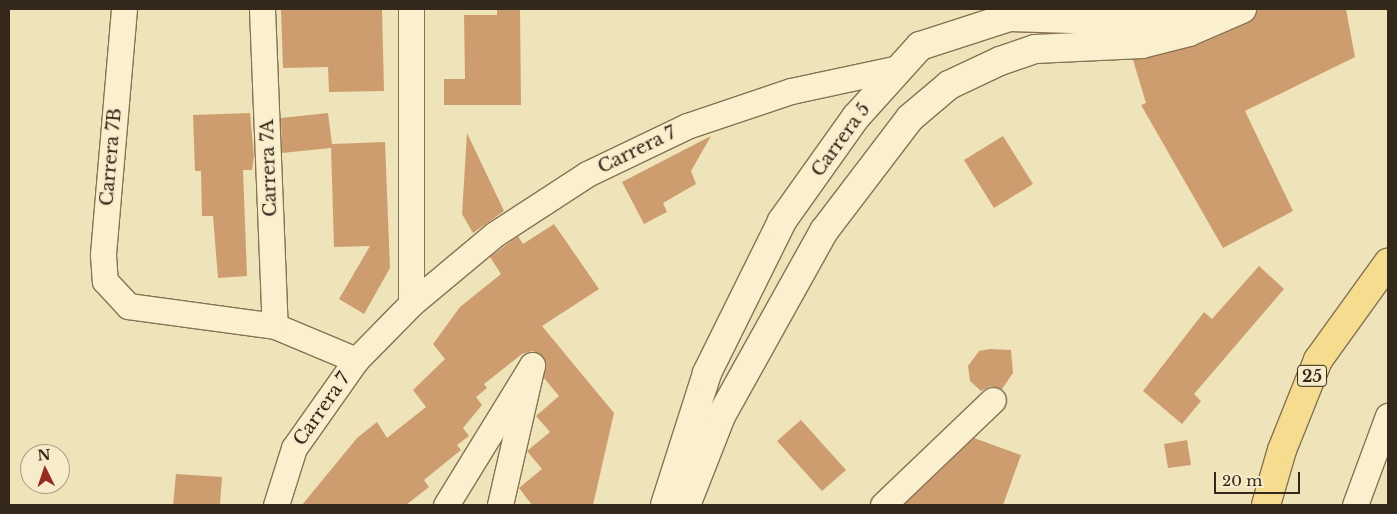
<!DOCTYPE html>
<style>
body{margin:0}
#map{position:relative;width:1397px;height:514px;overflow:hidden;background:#efe3ba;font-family:"Libre Baskerville",serif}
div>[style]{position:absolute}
.building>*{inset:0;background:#ce9d6f}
.roads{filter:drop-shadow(1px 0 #867254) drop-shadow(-1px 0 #867254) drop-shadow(0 1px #867254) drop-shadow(0 -1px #867254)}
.street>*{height:25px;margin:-12.5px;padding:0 12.5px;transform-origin:12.5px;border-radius:12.5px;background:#faf0cd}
.secondary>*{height:28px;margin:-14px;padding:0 14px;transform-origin:14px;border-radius:14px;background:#faf0cd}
.primary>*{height:28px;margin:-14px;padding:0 14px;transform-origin:14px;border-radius:14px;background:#f5dc8f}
span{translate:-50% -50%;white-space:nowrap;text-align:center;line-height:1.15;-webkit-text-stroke:4px #f6ecca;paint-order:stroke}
.shield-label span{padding:1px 4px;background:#f6ecca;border:1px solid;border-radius:4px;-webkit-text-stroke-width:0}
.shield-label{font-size:16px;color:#34281a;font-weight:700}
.street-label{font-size:18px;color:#34281a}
.frame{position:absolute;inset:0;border:10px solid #34281a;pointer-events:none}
.north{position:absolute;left:20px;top:444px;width:50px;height:50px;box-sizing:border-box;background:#f6ecca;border:1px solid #a89e84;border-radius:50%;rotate:356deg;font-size:14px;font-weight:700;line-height:20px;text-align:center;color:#34281a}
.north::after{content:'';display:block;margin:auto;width:18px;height:22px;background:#962a23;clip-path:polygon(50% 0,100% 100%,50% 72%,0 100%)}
.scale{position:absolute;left:1214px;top:472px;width:86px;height:22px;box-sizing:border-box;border:2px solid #34281a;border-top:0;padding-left:6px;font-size:15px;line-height:18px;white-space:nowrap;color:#34281a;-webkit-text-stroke:4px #f6ecca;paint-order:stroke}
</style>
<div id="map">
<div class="building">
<i style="clip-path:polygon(281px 9px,382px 9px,384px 91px,329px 92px,328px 67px,283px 68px)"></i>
<i style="clip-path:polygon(497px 9px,520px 9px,521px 105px,444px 105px,444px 79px,465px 79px,464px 15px,497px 15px)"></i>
<i style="clip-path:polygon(1257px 9px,1346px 9px,1355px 57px,1245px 111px,1293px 211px,1223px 248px,1141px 105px,1146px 103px,1133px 60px,1195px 46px,1248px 23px)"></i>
<i style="clip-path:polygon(250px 113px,254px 156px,252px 170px,243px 170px,247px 276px,218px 278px,213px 216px,202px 216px,201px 171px,195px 171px,193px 115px)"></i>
<i style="clip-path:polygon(328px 113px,332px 144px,385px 142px,390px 268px,364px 314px,339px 299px,370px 246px,334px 247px,331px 148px,282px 153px,281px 118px)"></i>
<i style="clip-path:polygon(467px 133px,504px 211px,473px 233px,462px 214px)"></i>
<i style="clip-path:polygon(711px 136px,691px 171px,696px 184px,663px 203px,667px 212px,644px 224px,622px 182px)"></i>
<i style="clip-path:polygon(1003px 136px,1033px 184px,994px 208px,964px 160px)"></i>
<i style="clip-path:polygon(554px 224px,599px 289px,542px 326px,614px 413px,593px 505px,532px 505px,519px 488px,542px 469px,527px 451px,550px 432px,536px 416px,559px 396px,544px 378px,545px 360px,533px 351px,522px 354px,484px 384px,487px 388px,476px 397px,482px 405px,463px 428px,469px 436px,457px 445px,461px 450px,424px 480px,429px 487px,406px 505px,302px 505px,357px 438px,377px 422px,387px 438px,426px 407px,413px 390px,445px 359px,433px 344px,460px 307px,501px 274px,490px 257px,518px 236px,523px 244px)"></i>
<i style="clip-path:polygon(1259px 266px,1284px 289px,1194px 394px,1201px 401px,1182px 424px,1143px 391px,1204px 312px,1212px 319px)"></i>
<i style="clip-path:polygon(990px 349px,1011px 350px,1013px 373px,1002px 389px,990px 386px,981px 391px,970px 381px,968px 366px,979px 351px)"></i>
<i style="clip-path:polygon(801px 420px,846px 470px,822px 491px,777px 441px)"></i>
<i style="clip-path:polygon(974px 438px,1021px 455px,1003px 505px,904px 505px)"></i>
<i style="clip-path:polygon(1187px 440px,1191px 465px,1168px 468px,1164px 444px)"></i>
<i style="clip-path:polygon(176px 474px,222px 477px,220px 505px,173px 505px)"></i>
</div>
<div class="roads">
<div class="street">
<i style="left:124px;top:9px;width:247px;rotate:94.9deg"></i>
<i style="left:103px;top:255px;width:26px;rotate:86deg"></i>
<i style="left:105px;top:281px;width:34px;rotate:47deg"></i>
<i style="left:128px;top:306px;width:148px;rotate:7.7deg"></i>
<i style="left:275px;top:326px;width:88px;rotate:22.8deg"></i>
<i style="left:262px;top:9px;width:317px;rotate:87.7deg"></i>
<i style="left:411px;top:304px;width:295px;rotate:-90deg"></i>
<i style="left:276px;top:505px;width:60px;rotate:-72.5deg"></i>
<i style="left:294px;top:448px;width:108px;rotate:-54.8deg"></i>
<i style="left:356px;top:360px;width:78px;rotate:-45.5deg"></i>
<i style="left:411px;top:304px;width:109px;rotate:-39.8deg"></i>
<i style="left:495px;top:234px;width:110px;rotate:-33.1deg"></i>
<i style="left:587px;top:174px;width:111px;rotate:-25.6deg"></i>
<i style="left:687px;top:126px;width:110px;rotate:-18.6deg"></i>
<i style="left:791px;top:91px;width:109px;rotate:-12.1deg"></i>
<i style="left:446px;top:505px;width:164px;rotate:-58.4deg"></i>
<i style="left:532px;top:365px;width:144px;rotate:102.9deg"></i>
<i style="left:883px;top:505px;width:152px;rotate:-43.7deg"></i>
<i style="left:1355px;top:505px;width:95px;rotate:-69.7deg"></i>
</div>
<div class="secondary">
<i style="left:665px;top:505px;width:139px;rotate:-72.3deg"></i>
<i style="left:707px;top:373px;width:169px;rotate:-63.7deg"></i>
<i style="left:782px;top:221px;width:128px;rotate:-54.6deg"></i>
<i style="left:856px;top:117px;width:96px;rotate:-48deg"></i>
<i style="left:920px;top:46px;width:95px;rotate:-17.9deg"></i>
<i style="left:1010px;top:17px;width:123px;rotate:1.9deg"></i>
<i style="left:1133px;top:21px;width:44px;rotate:-5.2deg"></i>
<i style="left:1177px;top:17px;width:22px;rotate:-22deg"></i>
<i style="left:686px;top:505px;width:96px;rotate:-68.5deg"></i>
<i style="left:721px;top:416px;width:212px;rotate:-60.9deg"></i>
<i style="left:824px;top:231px;width:142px;rotate:-52.7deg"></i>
<i style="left:910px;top:118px;width:51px;rotate:-40.2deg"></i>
<i style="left:949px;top:85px;width:56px;rotate:-25.2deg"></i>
<i style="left:1000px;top:61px;width:37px;rotate:-19deg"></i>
<i style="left:1035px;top:49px;width:107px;rotate:-2.7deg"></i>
<i style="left:1142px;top:44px;width:49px;rotate:-14.3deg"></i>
<i style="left:1189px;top:32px;width:58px;rotate:-23.5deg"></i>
</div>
<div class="primary">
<i style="left:1266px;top:505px;width:57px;rotate:-73.8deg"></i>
<i style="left:1282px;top:450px;width:97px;rotate:-68.2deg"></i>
<i style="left:1318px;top:360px;width:120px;rotate:-54.2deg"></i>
</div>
</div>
<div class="shield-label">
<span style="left:1312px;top:376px">25</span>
</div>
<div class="street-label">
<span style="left:841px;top:140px;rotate:-54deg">Carrera 5</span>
<span style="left:637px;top:150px;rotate:-26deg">Carrera 7</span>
<span style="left:111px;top:157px;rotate:-85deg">Carrera 7B</span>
<span style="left:269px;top:168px;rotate:-92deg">Carrera 7A</span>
<span style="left:322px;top:409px;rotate:-55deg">Carrera 7</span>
</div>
<div class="frame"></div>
<div class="north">N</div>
<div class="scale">20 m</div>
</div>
